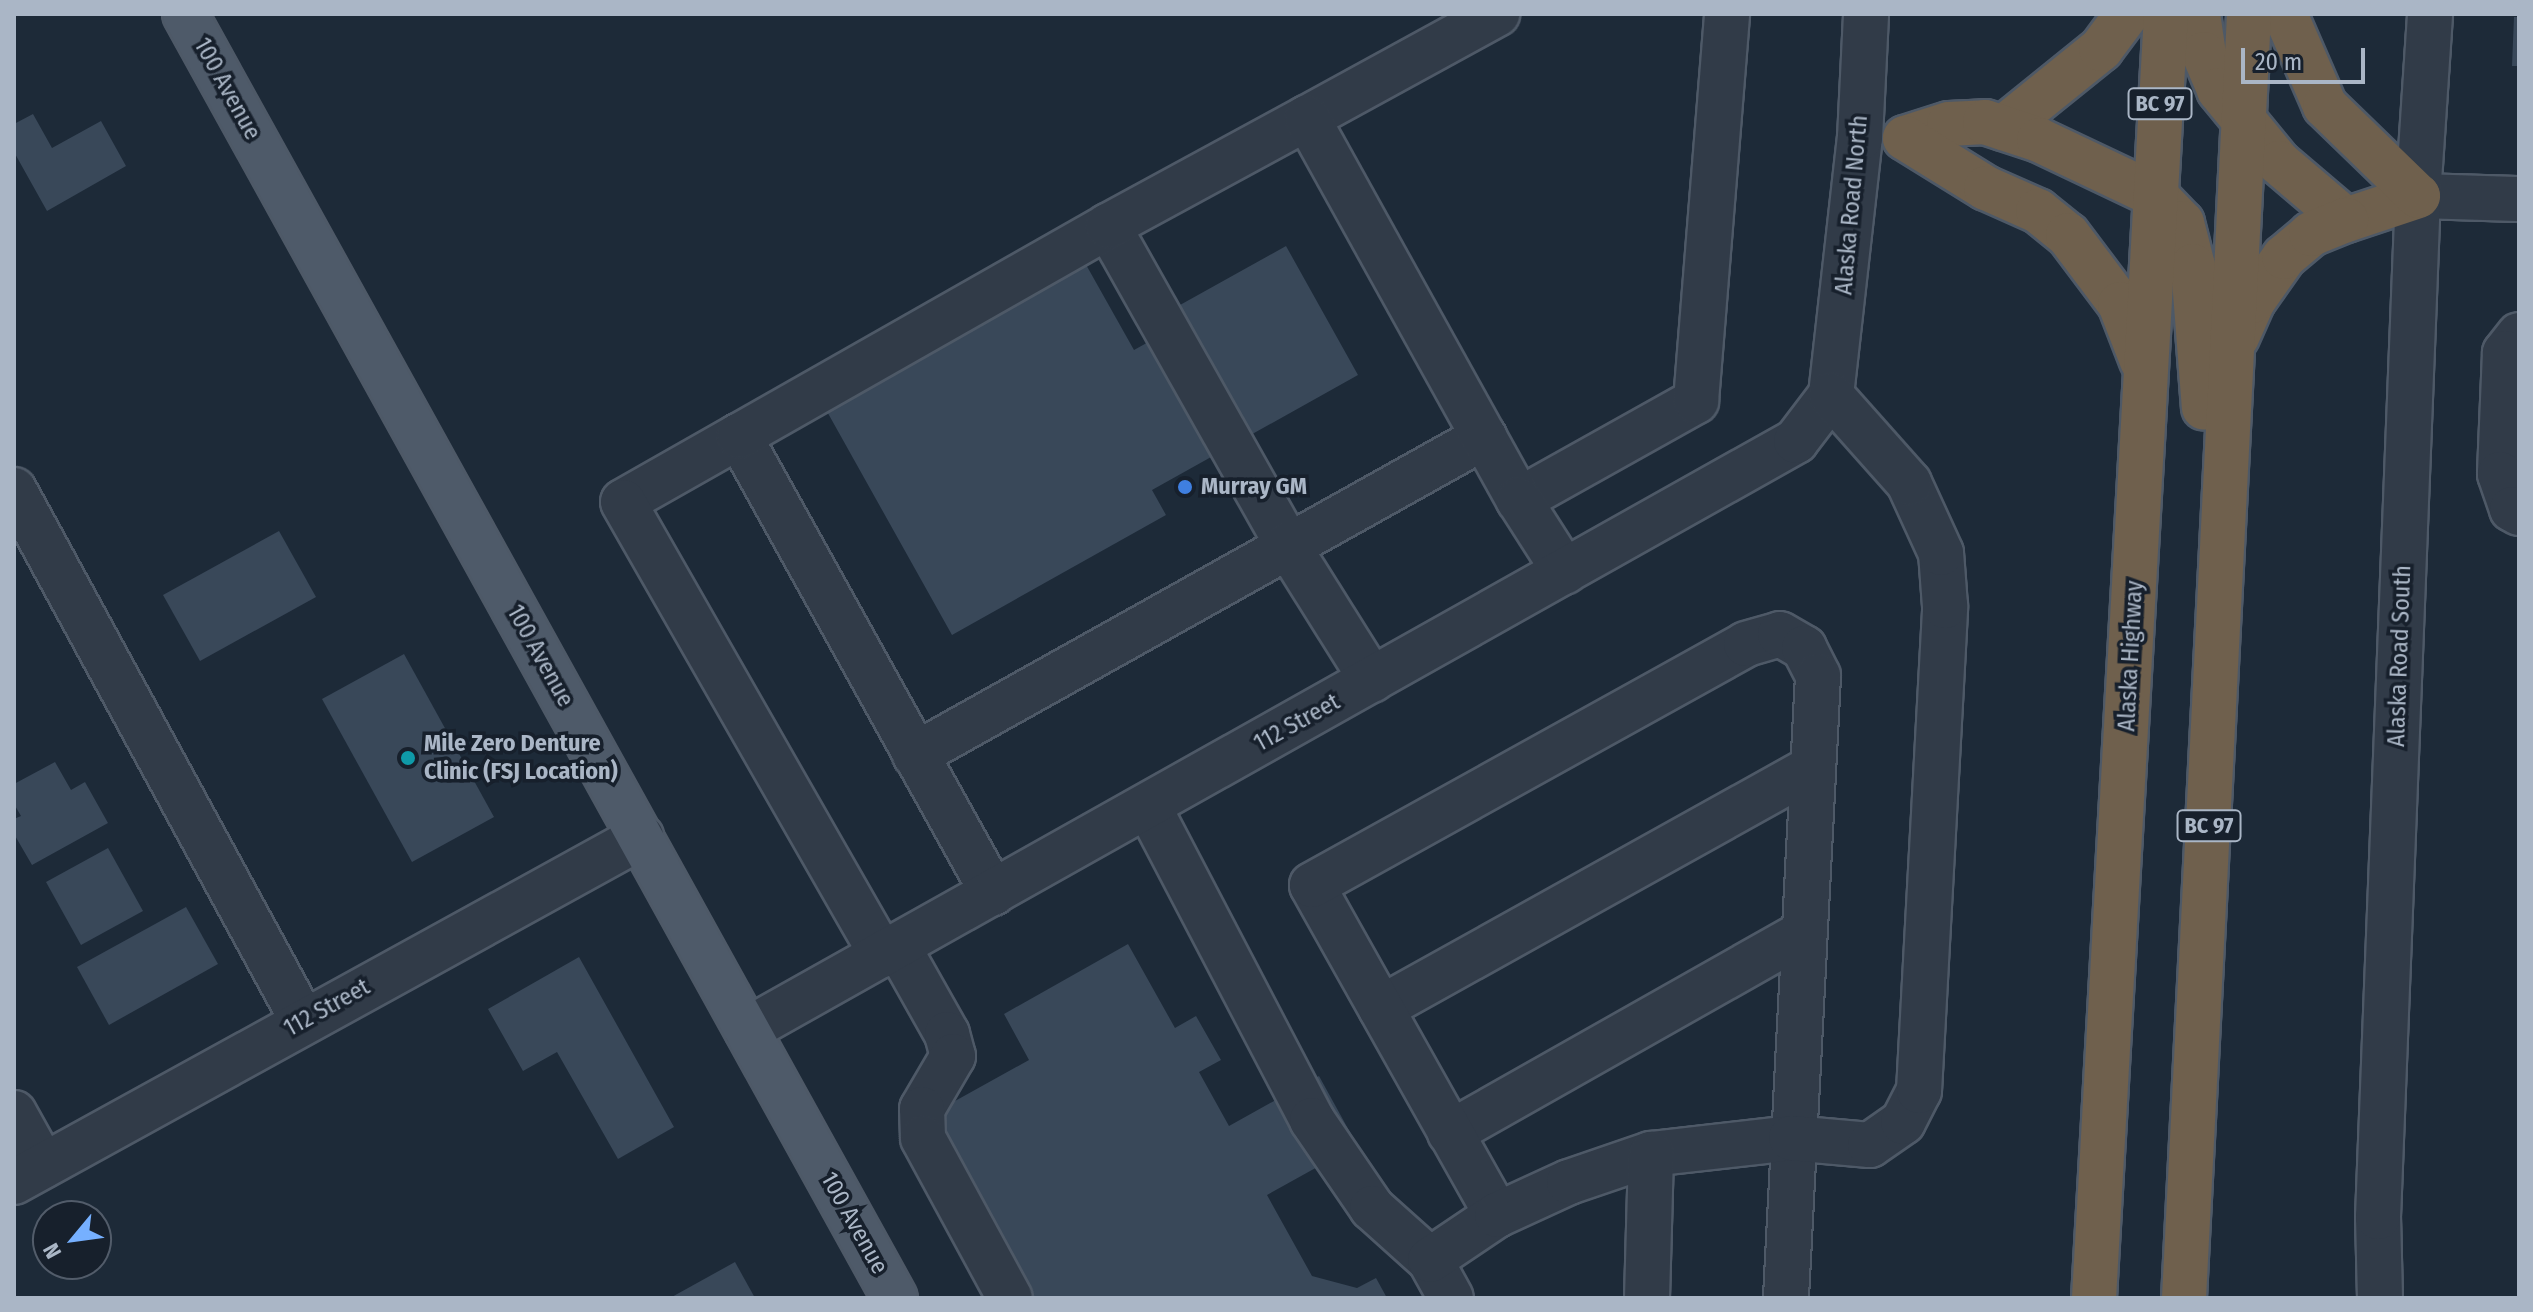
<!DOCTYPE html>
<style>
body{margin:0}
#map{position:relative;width:2533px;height:1312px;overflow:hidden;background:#1d2a38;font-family:"Fira Sans Condensed",sans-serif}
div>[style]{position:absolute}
.building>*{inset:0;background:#394859}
.roads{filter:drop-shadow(2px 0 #4e5967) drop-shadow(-2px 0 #4e5967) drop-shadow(0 2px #4e5967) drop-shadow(0 -2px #4e5967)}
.minor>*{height:44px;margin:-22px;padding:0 22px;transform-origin:22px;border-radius:22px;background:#313b48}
.major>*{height:44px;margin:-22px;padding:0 22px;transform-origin:22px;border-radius:22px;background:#4e5a69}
.highway>*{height:44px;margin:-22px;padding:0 22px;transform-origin:22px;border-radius:22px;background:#6f604d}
.dots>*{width:22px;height:22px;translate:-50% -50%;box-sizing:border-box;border:4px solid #17202c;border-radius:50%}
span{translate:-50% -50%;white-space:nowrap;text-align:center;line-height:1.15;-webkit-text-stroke:7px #17202c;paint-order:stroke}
.shield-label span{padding:2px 6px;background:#17202c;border:2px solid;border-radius:6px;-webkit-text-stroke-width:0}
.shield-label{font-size:22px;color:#aab6c6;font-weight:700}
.street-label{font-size:24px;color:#aab6c6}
.poi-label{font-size:24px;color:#aab6c6;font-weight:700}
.left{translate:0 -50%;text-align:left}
.frame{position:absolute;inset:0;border:16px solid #aab6c6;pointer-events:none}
.north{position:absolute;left:32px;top:1200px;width:80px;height:80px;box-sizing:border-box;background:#17202c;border:2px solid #525c6a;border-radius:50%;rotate:241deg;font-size:22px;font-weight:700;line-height:32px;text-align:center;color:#aab6c6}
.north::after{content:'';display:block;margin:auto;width:28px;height:36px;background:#76b0ff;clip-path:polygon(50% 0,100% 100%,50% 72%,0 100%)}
.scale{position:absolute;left:2241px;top:48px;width:124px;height:36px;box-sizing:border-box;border:4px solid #aab6c6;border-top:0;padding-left:10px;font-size:24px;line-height:28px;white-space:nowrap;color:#aab6c6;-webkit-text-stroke:6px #17202c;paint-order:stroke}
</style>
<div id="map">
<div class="building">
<i style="clip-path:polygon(2514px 17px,2519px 17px,2519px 66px,2512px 66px)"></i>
<i style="clip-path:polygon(33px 114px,52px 148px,101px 121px,126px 166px,47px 211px,14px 152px,14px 124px)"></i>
<i style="clip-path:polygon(1286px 246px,1358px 375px,1152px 490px,1166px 515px,952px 635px,820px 399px,1080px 254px,1134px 350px,1188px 320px,1180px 305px)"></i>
<i style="clip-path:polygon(279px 531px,316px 597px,200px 661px,163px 595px)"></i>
<i style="clip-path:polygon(404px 654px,494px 817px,412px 862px,322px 699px)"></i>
<i style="clip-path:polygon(55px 762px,71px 790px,85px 782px,108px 823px,32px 865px,14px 834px,14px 819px,21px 816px,14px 804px,14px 784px)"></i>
<i style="clip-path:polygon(108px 848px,143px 911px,81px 945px,46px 882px)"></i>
<i style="clip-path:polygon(186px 907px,218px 964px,109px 1025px,77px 967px)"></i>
<i style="clip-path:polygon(1128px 944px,1175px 1028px,1196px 1016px,1221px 1060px,1199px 1072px,1229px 1126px,1319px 1076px,1357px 1145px,1267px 1195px,1312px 1276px,1357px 1288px,1376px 1278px,1387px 1298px,1029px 1298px,928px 1116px,1029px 1060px,1004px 1014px)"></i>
<i style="clip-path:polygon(579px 957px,674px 1127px,618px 1159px,557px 1052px,523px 1071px,488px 1009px)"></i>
<i style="clip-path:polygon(735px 1262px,755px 1298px,670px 1298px)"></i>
</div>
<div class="roads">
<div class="minor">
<i style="left:1307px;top:118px;width:217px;rotate:-28.7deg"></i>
<i style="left:2418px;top:196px;width:101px;rotate:1.7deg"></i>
<i style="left:1108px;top:226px;width:367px;rotate:60.6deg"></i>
<i style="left:1288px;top:546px;width:158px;rotate:57.9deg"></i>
<i style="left:2519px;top:335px;width:23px;rotate:128deg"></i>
<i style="left:2505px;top:353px;width:121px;rotate:92.4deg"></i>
<i style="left:2500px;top:474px;width:37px;rotate:71deg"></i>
<i style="left:2512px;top:509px;width:8px;rotate:30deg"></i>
<i style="left:739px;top:436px;width:133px;rotate:150.4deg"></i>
<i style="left:623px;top:502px;width:522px;rotate:60.24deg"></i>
<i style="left:14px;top:490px;width:605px;rotate:61.44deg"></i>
<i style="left:1519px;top:500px;width:203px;rotate:-29.2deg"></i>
<i style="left:1696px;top:401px;width:388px;rotate:-85.4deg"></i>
<i style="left:915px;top:755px;width:652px;rotate:-29.2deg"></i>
<i style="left:1148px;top:806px;width:354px;rotate:62.4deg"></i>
<i style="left:1312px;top:1120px;width:107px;rotate:55.7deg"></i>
<i style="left:1372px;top:1208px;width:78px;rotate:41.9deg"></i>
<i style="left:1430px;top:1260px;width:43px;rotate:61.1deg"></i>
<i style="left:993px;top:893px;width:523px;rotate:-119.07deg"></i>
<i style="left:739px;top:436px;width:425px;rotate:-29.6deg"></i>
<i style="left:1108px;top:226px;width:226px;rotate:-28.5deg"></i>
<i style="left:1307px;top:118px;width:437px;rotate:61deg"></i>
<i style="left:1519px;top:500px;width:85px;rotate:57.4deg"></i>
<i style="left:898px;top:947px;width:100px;rotate:60.6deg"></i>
<i style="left:947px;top:1034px;width:23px;rotate:75deg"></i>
<i style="left:953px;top:1056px;width:61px;rotate:120.3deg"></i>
<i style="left:922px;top:1109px;width:29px;rotate:88deg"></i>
<i style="left:923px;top:1138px;width:182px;rotate:61.5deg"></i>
<i style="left:1381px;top:1008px;width:493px;rotate:-29.1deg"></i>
<i style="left:747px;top:1030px;width:1203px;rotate:-29.31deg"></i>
<i style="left:1796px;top:441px;width:58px;rotate:-52.7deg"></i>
<i style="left:1831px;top:395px;width:259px;rotate:-83.6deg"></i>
<i style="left:1860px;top:138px;width:124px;rotate:-87.2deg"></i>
<i style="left:14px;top:1113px;width:60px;rotate:60.9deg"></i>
<i style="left:1450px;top:1133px;width:404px;rotate:-29.5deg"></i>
<i style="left:14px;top:1182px;width:716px;rotate:-28.82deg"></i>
<i style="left:1497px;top:1215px;width:378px;rotate:-119.3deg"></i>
<i style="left:1312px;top:885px;width:496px;rotate:-29deg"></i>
<i style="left:1746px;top:644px;width:35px;rotate:-16deg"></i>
<i style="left:1780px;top:634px;width:28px;rotate:30deg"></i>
<i style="left:1804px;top:648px;width:31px;rotate:63deg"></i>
<i style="left:1818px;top:676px;width:623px;rotate:92.95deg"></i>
<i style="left:1430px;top:1260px;width:81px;rotate:-33.9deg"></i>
<i style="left:1497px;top:1215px;width:79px;rotate:-24.6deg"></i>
<i style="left:1569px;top:1182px;width:87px;rotate:-18.9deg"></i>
<i style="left:1651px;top:1154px;width:141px;rotate:-6.5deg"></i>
<i style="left:1791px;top:1138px;width:79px;rotate:5.1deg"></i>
<i style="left:1870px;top:1145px;width:40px;rotate:-34.9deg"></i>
<i style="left:1903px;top:1122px;width:35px;rotate:-63deg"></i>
<i style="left:1919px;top:1091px;width:486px;rotate:-86.9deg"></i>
<i style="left:1945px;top:606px;width:53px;rotate:-94.3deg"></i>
<i style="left:1941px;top:553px;width:77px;rotate:-114.6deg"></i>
<i style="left:1909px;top:483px;width:118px;rotate:-131.6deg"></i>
<i style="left:1647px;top:1298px;width:144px;rotate:-88.4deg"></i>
<i style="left:2380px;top:1298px;width:81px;rotate:-91.4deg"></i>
<i style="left:2378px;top:1217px;width:1022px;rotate:-87.76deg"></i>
<i style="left:2418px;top:196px;width:182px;rotate:-86.2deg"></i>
</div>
<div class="major">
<i style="left:185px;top:14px;width:1467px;rotate:61.06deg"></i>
</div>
<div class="highway">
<i style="left:2198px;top:14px;width:40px;rotate:81.5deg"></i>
<i style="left:2204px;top:54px;width:39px;rotate:67deg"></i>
<i style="left:2219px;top:90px;width:94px;rotate:50.6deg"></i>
<i style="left:2279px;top:163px;width:88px;rotate:40.4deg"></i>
<i style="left:2346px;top:220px;width:76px;rotate:-18.4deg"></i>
<i style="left:2285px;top:14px;width:100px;rotate:66.5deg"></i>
<i style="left:2325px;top:106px;width:129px;rotate:44.1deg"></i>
<i style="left:2003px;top:128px;width:126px;rotate:-38.9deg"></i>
<i style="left:2101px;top:49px;width:44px;rotate:-53.4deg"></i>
<i style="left:1905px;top:138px;width:46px;rotate:-17.7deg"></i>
<i style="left:1949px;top:124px;width:36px;rotate:-3deg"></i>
<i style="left:1985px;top:122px;width:57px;rotate:18.4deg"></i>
<i style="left:2039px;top:140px;width:128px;rotate:25.4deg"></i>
<i style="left:2155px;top:195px;width:39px;rotate:46deg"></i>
<i style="left:2182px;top:223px;width:44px;rotate:75.7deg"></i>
<i style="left:2193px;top:266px;width:142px;rotate:85.6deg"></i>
<i style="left:1905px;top:138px;width:95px;rotate:31.7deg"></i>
<i style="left:1986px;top:188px;width:57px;rotate:23.9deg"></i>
<i style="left:2038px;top:211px;width:38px;rotate:39deg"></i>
<i style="left:2068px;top:235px;width:86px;rotate:53deg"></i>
<i style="left:2120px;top:304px;width:61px;rotate:68.9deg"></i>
<i style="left:2237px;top:337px;width:39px;rotate:-66deg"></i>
<i style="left:2253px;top:301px;width:54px;rotate:-54.8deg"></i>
<i style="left:2284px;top:257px;width:35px;rotate:-40deg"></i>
<i style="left:2311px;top:234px;width:38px;rotate:-22deg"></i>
<i style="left:2094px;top:1298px;width:1286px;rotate:-86.79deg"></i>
<i style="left:2184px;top:1298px;width:1286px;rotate:-87.1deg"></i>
</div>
</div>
<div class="dots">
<i style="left:1185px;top:487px;background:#3f7fe0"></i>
<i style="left:408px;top:758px;background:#0f9aa8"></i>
</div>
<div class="shield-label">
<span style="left:2160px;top:104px">BC 97</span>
<span style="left:2209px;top:826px">BC 97</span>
</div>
<div class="street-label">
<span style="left:227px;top:89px;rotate:61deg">100 Avenue</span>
<span style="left:1852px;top:205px;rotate:-85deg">Alaska Road North</span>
<span style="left:540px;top:656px;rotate:61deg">100 Avenue</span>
<span style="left:2131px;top:656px;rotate:-87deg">Alaska Highway</span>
<span style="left:2400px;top:656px;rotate:-88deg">Alaska Road South</span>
<span style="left:1297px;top:723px;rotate:-29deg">112 Street</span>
<span style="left:327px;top:1008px;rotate:-29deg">112 Street</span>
<span style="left:854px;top:1223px;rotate:61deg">100 Avenue</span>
</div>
<div class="poi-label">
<span class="left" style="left:1201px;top:487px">Murray GM</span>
<span class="left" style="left:424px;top:758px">Mile Zero Denture<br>Clinic (FSJ Location)</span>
</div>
<div class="frame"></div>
<div class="north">N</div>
<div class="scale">20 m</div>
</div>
